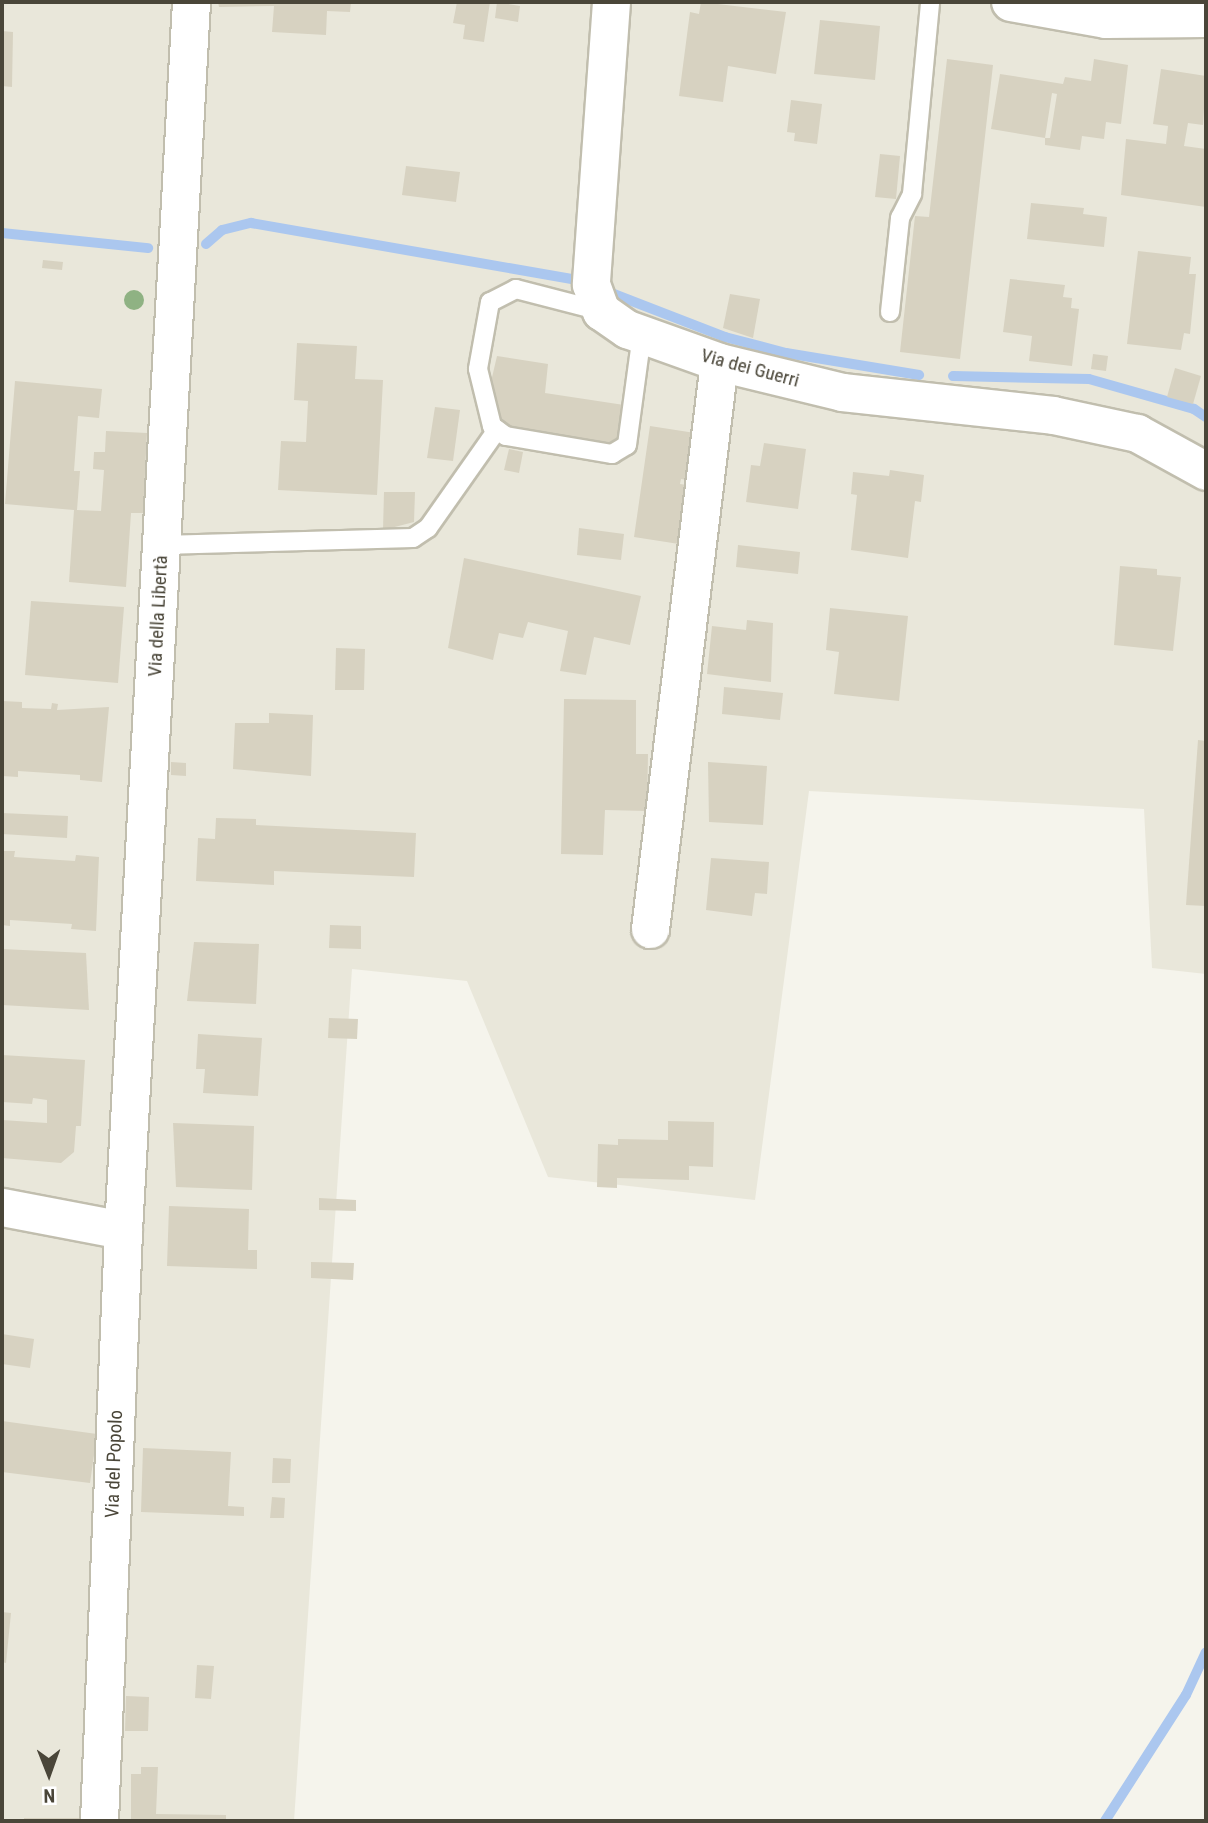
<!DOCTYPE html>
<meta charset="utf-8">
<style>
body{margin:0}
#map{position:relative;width:1208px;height:1823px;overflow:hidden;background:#f5f4ec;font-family:"Roboto Condensed",sans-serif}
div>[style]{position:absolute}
.residential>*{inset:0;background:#e9e7da}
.stream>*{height:10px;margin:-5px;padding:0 5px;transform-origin:5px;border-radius:5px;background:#abc7ef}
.building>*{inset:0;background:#d7d2c1}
.roads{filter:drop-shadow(2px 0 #c1beae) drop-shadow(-2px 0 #c1beae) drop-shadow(0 2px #c1beae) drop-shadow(0 -2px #c1beae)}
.service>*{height:18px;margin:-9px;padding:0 9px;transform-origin:9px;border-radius:9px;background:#fff}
.minor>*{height:37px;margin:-18.5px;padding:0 18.5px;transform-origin:18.5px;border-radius:18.5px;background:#fff}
.tertiary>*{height:38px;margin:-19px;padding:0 19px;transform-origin:19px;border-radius:19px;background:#fff}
.trees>*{width:20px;height:20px;margin:-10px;border-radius:50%;background:#8fb283}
span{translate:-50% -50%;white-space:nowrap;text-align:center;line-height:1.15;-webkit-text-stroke:7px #fff;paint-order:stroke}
.street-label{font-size:19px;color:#4a4639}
.frame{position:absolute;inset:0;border:4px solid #4a4639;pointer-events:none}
.north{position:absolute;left:14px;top:1739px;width:70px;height:70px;-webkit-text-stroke:5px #fff;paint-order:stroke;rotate:179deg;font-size:19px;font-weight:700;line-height:28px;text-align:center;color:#4a4639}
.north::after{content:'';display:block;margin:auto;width:24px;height:32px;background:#4a4639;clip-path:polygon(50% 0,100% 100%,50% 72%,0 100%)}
</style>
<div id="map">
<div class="residential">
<i style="clip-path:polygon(2px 2px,1206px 2px,1206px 974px,1152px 968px,1144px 809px,809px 791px,755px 1200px,548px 1177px,467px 981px,352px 969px,294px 1821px,2px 1821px)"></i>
</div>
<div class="stream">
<i style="left:2px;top:233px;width:147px;rotate:5.9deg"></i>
<i style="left:206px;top:244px;width:21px;rotate:-41deg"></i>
<i style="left:222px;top:230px;width:30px;rotate:-14deg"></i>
<i style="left:251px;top:223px;width:327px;rotate:9.9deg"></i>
<i style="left:606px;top:291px;width:128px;rotate:21.1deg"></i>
<i style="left:725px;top:337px;width:63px;rotate:14.7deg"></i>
<i style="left:786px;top:353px;width:135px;rotate:9.4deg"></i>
<i style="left:953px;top:376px;width:136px;rotate:1.3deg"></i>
<i style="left:1089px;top:379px;width:109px;rotate:15.9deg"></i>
<i style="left:1194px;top:409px;width:14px;rotate:34deg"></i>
<i style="left:1105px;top:1821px;width:150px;rotate:-57.3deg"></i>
<i style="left:1186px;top:1695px;width:47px;rotate:-65.1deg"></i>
</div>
<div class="building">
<i style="clip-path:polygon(218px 2px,351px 2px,350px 12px,327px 11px,326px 35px,272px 32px,274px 6px,219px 7px)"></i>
<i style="clip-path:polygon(457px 2px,490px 2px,484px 42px,463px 39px,465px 25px,453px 23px)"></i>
<i style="clip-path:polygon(497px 2px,520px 6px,518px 22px,495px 18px)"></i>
<i style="clip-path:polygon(701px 2px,786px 12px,776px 74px,728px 66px,723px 102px,679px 96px,690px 12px,699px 14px)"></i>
<i style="clip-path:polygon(820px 20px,880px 26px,875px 80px,814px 74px)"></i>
<i style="clip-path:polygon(2px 31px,13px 32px,12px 87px,2px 86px)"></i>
<i style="clip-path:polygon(947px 59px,993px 65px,960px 359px,900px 352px,915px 216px,929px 217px)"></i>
<i style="clip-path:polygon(1094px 59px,1128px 65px,1121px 124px,1106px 122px,1104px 139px,1082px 136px,1080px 150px,1045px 145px,1045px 138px,1050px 138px,1057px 94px,1052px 93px,1045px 138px,991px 129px,1000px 74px,1063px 84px,1065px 77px,1091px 81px)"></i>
<i style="clip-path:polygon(1161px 69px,1206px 76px,1203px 125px,1188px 123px,1184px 146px,1206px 149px,1206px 207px,1121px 195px,1126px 139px,1166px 144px,1168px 126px,1153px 124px)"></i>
<i style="clip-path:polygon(791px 100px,822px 104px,817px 144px,794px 141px,795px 133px,787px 132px)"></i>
<i style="clip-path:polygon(880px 154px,900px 156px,896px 199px,875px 197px)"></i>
<i style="clip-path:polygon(406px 166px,460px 172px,456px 202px,402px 195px)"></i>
<i style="clip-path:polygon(1031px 203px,1084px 208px,1083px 214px,1107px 217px,1104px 247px,1027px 239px)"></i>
<i style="clip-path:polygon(1138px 251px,1191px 257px,1189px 274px,1196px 274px,1190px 334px,1184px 333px,1181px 350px,1127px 344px)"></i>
<i style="clip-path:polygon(43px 260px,63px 262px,62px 270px,42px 268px)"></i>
<i style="clip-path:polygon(1010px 279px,1065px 285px,1063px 297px,1072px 298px,1071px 308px,1079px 309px,1072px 366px,1029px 361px,1032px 336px,1003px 332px)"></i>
<i style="clip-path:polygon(730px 294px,760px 299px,753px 338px,723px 328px)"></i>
<i style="clip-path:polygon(297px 343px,357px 346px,355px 379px,383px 380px,377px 495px,278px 490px,281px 441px,306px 442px,308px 401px,294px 400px)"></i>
<i style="clip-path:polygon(1093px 354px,1108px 356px,1106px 371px,1091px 369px)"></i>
<i style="clip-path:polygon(497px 356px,548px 364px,545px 393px,624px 405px,618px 444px,512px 427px,497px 419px,490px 386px)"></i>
<i style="clip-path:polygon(1175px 368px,1201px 376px,1193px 404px,1167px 397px)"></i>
<i style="clip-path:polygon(15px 381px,102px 389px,99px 418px,78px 416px,74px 471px,80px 471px,77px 510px,101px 511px,104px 470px,93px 469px,94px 452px,105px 452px,106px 431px,147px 433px,143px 513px,131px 513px,126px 587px,69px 582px,74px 510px,5px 504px)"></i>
<i style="clip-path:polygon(435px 407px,460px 410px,453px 461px,427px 458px)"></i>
<i style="clip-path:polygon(650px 426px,695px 433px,688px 480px,681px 479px,680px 484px,687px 485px,679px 544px,634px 537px)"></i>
<i style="clip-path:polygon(764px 443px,806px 449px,798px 509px,746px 502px,751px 465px,760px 466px)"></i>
<i style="clip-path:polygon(509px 449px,523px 452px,519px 473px,504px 470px)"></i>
<i style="clip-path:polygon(890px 470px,924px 475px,921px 502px,915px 501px,908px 558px,851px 550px,857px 495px,851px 494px,853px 472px,889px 476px)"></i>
<i style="clip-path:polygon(384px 492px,415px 492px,414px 522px,383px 530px)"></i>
<i style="clip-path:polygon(579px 528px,624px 534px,621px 560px,577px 555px)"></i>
<i style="clip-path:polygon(738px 545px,800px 552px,798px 574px,736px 567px)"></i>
<i style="clip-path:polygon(464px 558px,641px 596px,630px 645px,594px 637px,586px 675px,560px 671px,568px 631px,528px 622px,523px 638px,499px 633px,493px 660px,448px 648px)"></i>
<i style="clip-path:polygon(1120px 566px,1157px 569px,1157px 575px,1181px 577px,1173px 651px,1114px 645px)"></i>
<i style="clip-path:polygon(31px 601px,124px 607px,118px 683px,25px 675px)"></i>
<i style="clip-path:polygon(830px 608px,908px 616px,899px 701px,834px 694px,839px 652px,826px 650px)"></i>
<i style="clip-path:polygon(747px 620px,773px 623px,771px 682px,707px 674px,712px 626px,746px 630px)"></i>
<i style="clip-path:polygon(336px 648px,365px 649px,364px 690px,335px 690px)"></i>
<i style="clip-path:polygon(724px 687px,783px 693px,780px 720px,722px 714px)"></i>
<i style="clip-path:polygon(564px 699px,636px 700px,636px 754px,648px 754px,647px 811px,605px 810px,603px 855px,561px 854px)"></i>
<i style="clip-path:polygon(2px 701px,22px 702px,22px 708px,51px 709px,52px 703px,58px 704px,57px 710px,109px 707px,102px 782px,80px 780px,80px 775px,18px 771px,18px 777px,2px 776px)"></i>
<i style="clip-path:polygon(269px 713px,313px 715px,311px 776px,233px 769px,235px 723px,269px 723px)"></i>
<i style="clip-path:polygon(1198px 740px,1206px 741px,1206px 906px,1186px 905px)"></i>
<i style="clip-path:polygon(171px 762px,186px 763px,186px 776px,171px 775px)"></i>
<i style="clip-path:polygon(708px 762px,767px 766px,763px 825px,709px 822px)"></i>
<i style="clip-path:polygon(2px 813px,68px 816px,67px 838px,2px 834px)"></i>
<i style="clip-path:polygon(216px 818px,256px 819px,256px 825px,416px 833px,414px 877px,274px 871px,274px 885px,196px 881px,198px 838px,215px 839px)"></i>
<i style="clip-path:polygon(2px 851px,15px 851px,14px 857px,75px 861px,76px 855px,99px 857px,96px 931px,71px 929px,72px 924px,10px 920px,10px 926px,2px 925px)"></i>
<i style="clip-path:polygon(711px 858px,769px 862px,767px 894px,755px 893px,752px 916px,706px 910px)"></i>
<i style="clip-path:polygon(330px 925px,361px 926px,361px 949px,329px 948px)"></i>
<i style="clip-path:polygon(194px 942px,259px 944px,256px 1004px,187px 1001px)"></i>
<i style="clip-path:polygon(2px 949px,86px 953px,89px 1010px,2px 1005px)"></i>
<i style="clip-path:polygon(329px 1018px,358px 1019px,357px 1039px,328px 1038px)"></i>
<i style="clip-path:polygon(198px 1034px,262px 1038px,258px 1096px,203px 1093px,205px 1069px,196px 1069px)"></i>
<i style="clip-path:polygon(2px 1055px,85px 1060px,81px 1126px,76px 1126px,74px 1152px,61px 1163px,2px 1158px,2px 1120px,47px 1123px,47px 1100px,33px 1098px,32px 1104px,2px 1102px)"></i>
<i style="clip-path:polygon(668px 1121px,714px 1122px,713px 1167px,689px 1166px,689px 1180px,617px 1178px,617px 1188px,597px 1187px,598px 1144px,618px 1145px,618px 1139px,668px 1140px)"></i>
<i style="clip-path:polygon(173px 1123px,254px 1126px,252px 1190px,176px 1187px)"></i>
<i style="clip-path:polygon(319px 1198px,356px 1200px,356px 1211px,319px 1210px)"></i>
<i style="clip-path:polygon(169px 1206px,249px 1209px,248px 1250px,257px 1250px,257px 1269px,167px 1266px)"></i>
<i style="clip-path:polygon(311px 1262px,354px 1263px,353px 1280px,311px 1278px)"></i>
<i style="clip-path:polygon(2px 1334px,34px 1339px,30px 1368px,2px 1364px)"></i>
<i style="clip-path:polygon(2px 1421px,97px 1434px,90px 1483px,2px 1472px)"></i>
<i style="clip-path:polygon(143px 1448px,231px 1452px,228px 1506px,244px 1507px,244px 1516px,141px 1512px)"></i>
<i style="clip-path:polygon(273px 1458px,291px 1459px,290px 1483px,272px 1483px)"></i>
<i style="clip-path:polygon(272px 1497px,285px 1498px,284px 1518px,270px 1518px)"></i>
<i style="clip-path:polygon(2px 1612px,11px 1613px,6px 1663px,2px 1662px)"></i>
<i style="clip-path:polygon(197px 1665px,214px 1666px,211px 1699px,195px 1698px)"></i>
<i style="clip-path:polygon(126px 1696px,149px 1697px,148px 1731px,125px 1731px)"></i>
<i style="clip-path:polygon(141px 1767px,158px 1767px,156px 1814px,226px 1815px,226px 1821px,131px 1821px,131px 1774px,141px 1774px)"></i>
<i style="clip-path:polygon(24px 1818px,79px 1818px,79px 1821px,24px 1821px)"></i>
</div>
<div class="roads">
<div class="service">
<i style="left:601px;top:311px;width:88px;rotate:-165.5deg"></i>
<i style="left:516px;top:289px;width:29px;rotate:153deg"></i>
<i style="left:490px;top:302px;width:68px;rotate:100.2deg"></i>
<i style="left:478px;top:369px;width:59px;rotate:76.2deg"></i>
<i style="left:492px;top:426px;width:17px;rotate:36deg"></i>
<i style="left:506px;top:436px;width:108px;rotate:9.6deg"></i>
<i style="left:612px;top:454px;width:17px;rotate:-31deg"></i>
<i style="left:627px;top:445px;width:112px;rotate:-82.3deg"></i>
<i style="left:890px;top:312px;width:95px;rotate:-83.9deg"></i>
<i style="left:900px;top:218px;width:27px;rotate:-63deg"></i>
<i style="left:912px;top:194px;width:193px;rotate:-84.6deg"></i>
<i style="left:162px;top:545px;width:251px;rotate:-1.6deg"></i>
<i style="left:413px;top:538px;width:18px;rotate:-34deg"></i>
<i style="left:428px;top:528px;width:120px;rotate:-54.9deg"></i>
</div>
<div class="minor">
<i style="left:611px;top:2px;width:283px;rotate:94.1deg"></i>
<i style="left:591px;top:284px;width:29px;rotate:70deg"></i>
<i style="left:601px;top:311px;width:32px;rotate:35deg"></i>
<i style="left:627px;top:329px;width:98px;rotate:19.7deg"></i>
<i style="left:719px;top:362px;width:127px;rotate:13.7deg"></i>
<i style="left:842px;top:392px;width:212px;rotate:6.2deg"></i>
<i style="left:1053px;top:415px;width:86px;rotate:12.1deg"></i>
<i style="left:1137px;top:433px;width:79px;rotate:28.8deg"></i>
<i style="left:650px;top:929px;width:571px;rotate:-83.06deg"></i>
<i style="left:2px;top:1207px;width:123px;rotate:10.8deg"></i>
<i style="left:99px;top:1821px;width:591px;rotate:-87.67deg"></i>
<i style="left:123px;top:1230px;width:1230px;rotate:-86.83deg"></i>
</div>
<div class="tertiary">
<i style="left:1011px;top:2px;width:97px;rotate:10.1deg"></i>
<i style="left:1106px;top:19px;width:100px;rotate:-0.6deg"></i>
</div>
</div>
<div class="trees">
<i style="left:134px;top:300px"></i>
</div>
<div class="street-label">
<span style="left:750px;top:368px;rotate:15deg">Via dei Guerri</span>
<span style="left:158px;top:616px;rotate:-87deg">Via della Libertà</span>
<span style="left:114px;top:1464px;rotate:-88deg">Via del Popolo</span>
</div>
<div class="frame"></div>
<div class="north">N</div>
</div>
